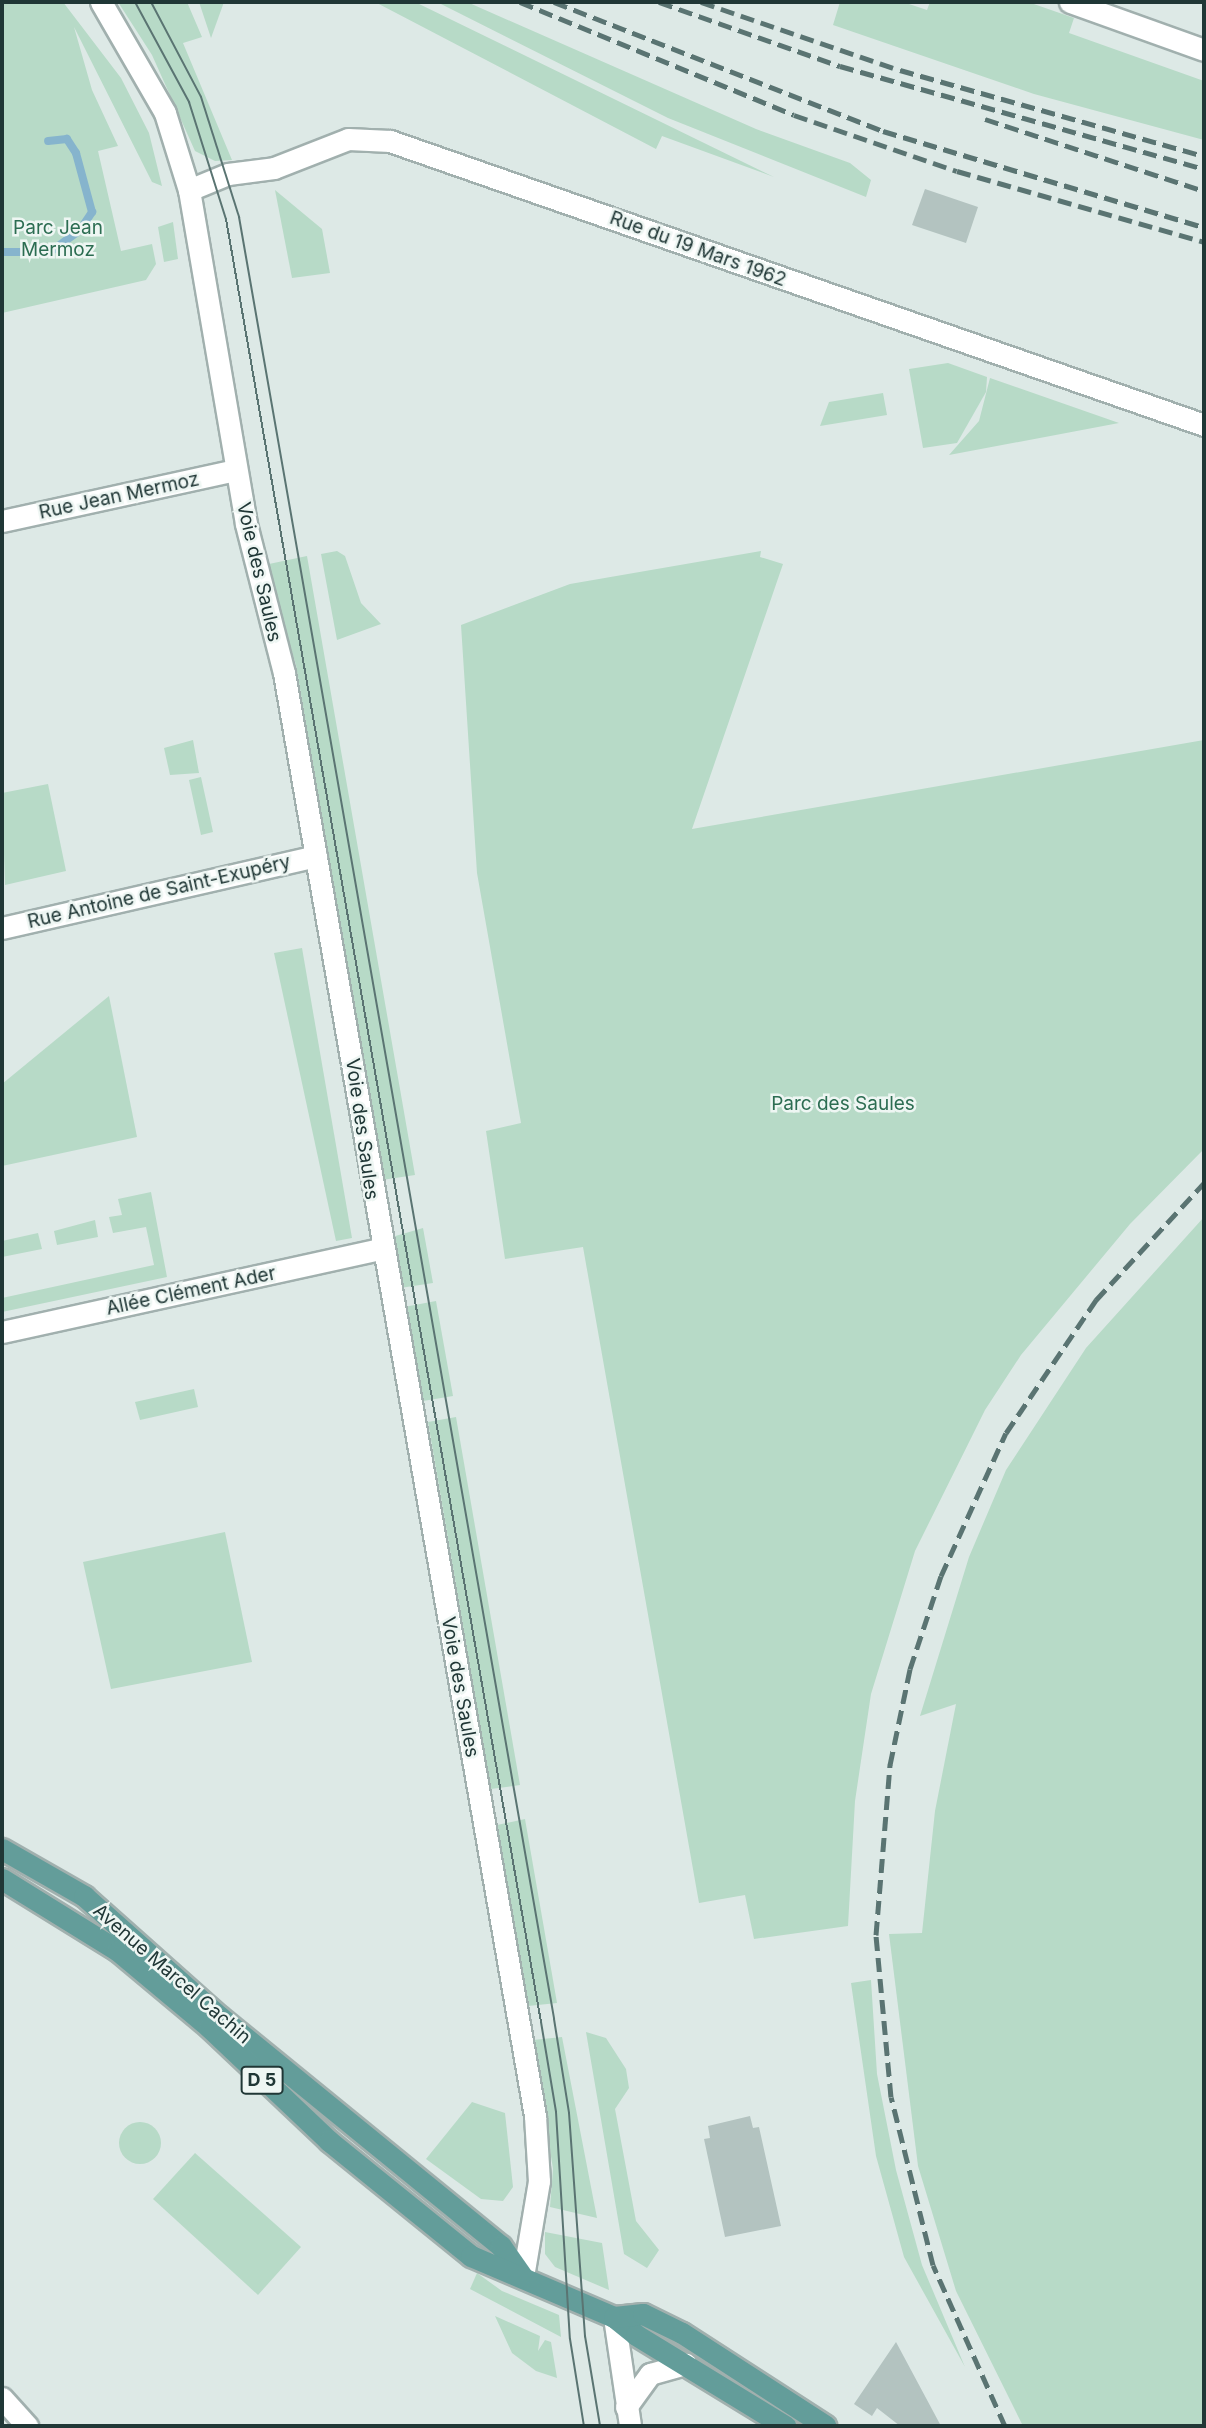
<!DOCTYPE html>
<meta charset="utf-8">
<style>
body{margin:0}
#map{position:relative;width:1206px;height:2428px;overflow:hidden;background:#dde9e6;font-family:Inter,sans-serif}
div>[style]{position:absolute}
.green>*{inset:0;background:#b7dac7}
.round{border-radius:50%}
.stream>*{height:8px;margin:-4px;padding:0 4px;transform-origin:4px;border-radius:4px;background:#86b4cd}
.building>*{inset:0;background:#b3c3c0}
.roads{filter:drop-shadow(2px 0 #a1b0ae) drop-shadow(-2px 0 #a1b0ae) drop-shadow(0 2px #a1b0ae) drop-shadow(0 -2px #a1b0ae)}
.street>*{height:21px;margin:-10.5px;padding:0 10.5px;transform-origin:10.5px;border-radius:10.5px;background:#fff}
.secondary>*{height:21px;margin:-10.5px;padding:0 10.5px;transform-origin:10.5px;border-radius:10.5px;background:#fff}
.primary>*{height:21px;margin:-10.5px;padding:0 10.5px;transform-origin:10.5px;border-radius:10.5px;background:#639d9a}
.tram>*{height:2px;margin:-1px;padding:0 1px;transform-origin:1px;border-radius:1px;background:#5a7472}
.rail>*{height:5px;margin-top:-2.5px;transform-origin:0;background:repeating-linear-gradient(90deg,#5a7472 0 14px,transparent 0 21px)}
span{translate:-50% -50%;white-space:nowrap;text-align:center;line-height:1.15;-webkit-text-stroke:5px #eef6f3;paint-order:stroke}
.shield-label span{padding:2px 5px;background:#eef6f3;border:2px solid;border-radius:5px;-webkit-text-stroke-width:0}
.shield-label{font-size:18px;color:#203736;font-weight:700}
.park-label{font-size:19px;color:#2c6d52}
.street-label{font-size:19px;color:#203736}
.frame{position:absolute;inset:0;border:4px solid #203736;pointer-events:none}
</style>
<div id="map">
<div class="green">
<i style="clip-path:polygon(2px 2px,63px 2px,121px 78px,149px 133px,162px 186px,152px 182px,74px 27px,92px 90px,118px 146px,98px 151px,121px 251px,152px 244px,156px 264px,146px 280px,2px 313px)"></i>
<i style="clip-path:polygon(118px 2px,187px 2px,202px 37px,183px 43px,232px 160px,215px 161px,195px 151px,152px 55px)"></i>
<i style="clip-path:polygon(199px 2px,224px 2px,211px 38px)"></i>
<i style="clip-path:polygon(375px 2px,415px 2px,774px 177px,662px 136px,656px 149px)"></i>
<i style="clip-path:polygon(437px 2px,467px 2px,756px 129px,850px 163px,871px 180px,866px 197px,668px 118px)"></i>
<i style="clip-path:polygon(840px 2px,903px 2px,927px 10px,930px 2px,1028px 2px,1074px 18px,1069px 33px,1204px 81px,1204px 140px,1034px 94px,833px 25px)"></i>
<i style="clip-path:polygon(275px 190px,322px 229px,330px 273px,292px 278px)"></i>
<i style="clip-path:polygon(173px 222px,178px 259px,164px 262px,158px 227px)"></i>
<i style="clip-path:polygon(948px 363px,987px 377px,986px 392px,957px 443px,923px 448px,909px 369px)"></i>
<i style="clip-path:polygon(990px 378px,1119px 423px,949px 455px,979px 421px)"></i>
<i style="clip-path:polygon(883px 393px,887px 415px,820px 426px,829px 402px)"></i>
<i style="clip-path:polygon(337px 551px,345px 556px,361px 603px,381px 624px,337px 640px,321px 554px)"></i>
<i style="clip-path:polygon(761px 551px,760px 557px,783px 564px,692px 829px,1204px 740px,1204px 1149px,1130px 1224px,1021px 1355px,985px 1410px,915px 1551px,871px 1694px,855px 1801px,848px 1926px,754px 1939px,745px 1895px,699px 1903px,583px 1247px,505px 1259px,486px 1131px,521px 1123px,477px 873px,461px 625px,570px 584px)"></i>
<i style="clip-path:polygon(307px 556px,415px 1175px,382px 1180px,296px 665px,270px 579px,269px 564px)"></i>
<i style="clip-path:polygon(193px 740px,199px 773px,170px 775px,164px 748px)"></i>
<i style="clip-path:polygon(201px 777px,213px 832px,201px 835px,189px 780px)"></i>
<i style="clip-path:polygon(48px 784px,66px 871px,5px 885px,2px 793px)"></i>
<i style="clip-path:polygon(302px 948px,352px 1238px,336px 1241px,274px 953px)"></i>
<i style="clip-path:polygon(109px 996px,137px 1137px,2px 1166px,2px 1084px)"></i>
<i style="clip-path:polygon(151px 1192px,167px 1277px,2px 1312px,2px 1298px,154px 1265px,146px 1227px,113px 1233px,109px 1217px,122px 1215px,118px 1199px)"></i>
<i style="clip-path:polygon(1204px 1217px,1204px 2426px,1023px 2426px,956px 2291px,918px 2166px,889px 1934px,922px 1933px,935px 1811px,956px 1704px,920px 1716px,969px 1557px,1006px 1470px,1086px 1348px)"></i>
<i style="clip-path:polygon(95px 1220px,98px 1237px,57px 1245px,54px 1231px)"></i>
<i style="clip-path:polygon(423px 1228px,433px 1283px,400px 1288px,392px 1237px)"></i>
<i style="clip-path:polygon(38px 1233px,42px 1249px,2px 1257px,2px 1241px)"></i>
<i style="clip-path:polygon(436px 1301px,453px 1396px,423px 1401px,404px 1307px)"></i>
<i style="clip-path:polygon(194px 1389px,198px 1407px,140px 1420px,135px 1402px)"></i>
<i style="clip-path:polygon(456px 1417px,520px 1785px,491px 1789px,428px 1422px)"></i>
<i style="clip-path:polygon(225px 1532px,252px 1662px,111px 1689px,83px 1562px)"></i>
<i style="clip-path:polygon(525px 1819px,557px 2003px,528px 2006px,497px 1825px)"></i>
<i style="clip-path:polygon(871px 1980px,877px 2074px,896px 2170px,922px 2265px,965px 2367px,904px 2257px,876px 2156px,851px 1983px)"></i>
<i style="clip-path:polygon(586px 2032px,606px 2038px,626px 2069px,629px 2088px,615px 2109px,636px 2221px,659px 2250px,647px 2268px,624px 2254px)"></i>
<i style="clip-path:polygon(562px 2037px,597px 2218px,550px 2207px,553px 2169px,533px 2040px)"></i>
<i style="clip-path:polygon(472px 2102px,505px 2113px,513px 2187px,503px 2201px,481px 2199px,426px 2159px)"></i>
<i class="round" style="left:119px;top:2122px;width:42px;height:42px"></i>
<i style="clip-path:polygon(195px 2153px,301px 2247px,258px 2295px,153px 2199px)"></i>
<i style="clip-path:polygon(545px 2232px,602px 2243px,609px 2290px,555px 2267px,545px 2254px)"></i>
<i style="clip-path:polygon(477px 2273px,502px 2291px,559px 2315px,561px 2337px,470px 2289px)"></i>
<i style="clip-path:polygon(495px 2316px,540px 2336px,538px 2351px,545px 2340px,551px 2342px,557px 2378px,536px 2371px,512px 2353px)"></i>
</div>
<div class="stream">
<i style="left:2px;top:252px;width:48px"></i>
<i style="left:50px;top:252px;width:37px;rotate:-36deg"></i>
<i style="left:80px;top:230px;width:22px;rotate:-56deg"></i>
<i style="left:92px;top:212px;width:61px;rotate:-105.2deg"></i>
<i style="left:76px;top:153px;width:17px;rotate:-123deg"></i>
<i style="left:67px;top:139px;width:19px;rotate:174deg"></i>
</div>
<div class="building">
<i style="clip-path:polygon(925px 189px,978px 207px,966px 243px,912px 225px)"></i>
<i style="clip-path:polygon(750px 2116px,753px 2128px,759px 2127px,781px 2226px,725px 2237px,704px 2139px,710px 2138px,708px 2126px)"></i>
<i style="clip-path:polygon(896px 2342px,941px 2426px,900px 2426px,877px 2408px,872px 2416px,854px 2404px)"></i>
</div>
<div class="roads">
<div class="street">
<i style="left:101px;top:2px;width:128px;rotate:60deg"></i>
<i style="left:165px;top:113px;width:81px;rotate:72.7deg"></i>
<i style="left:189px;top:190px;width:339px;rotate:80.3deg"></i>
<i style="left:246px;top:524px;width:154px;rotate:75.7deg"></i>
<i style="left:284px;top:673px;width:1465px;rotate:80.13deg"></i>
<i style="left:535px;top:2116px;width:65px;rotate:86.5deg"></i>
<i style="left:539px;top:2181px;width:97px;rotate:99.5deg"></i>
<i style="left:1070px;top:2px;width:142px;rotate:19.7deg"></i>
<i style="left:189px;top:190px;width:42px;rotate:-22.3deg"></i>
<i style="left:228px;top:174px;width:46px;rotate:-7.4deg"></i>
<i style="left:274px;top:168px;width:79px;rotate:-21.4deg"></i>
<i style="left:348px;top:139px;width:42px;rotate:2.7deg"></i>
<i style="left:390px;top:141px;width:862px;rotate:19.23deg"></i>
<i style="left:2px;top:521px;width:239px;rotate:-12.3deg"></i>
<i style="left:2px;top:928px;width:322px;rotate:-12.9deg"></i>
<i style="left:2px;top:1332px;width:388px;rotate:-12.4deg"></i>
<i style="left:2px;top:2398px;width:38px;rotate:48deg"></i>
</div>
<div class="secondary">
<i style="left:614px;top:2317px;width:110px;rotate:81.6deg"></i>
<i style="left:626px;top:2407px;width:41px;rotate:-54deg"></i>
<i style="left:650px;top:2374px;width:37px;rotate:-16deg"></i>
</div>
<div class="primary">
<i style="left:2px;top:1849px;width:95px;rotate:29.8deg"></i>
<i style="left:84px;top:1896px;width:182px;rotate:41.7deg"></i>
<i style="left:220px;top:2017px;width:362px;rotate:39.2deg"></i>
<i style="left:501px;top:2246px;width:38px;rotate:55deg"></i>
<i style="left:2px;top:1879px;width:137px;rotate:31.8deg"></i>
<i style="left:118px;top:1951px;width:119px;rotate:39.9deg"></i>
<i style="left:209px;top:2027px;width:166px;rotate:43.5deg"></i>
<i style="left:329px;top:2141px;width:183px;rotate:39deg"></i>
<i style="left:471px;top:2256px;width:155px;rotate:23.1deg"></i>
<i style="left:614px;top:2317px;width:28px;rotate:39deg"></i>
<i style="left:636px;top:2335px;width:175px;rotate:31.4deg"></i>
<i style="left:614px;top:2317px;width:29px;rotate:-6deg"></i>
<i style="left:643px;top:2314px;width:43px;rotate:26deg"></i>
<i style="left:682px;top:2333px;width:171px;rotate:32.9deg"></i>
</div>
</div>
<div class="tram">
<i style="left:135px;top:2px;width:114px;rotate:61.6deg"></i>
<i style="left:189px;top:102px;width:123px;rotate:72.5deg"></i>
<i style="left:226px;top:219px;width:1830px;rotate:80.09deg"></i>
<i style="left:541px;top:2022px;width:91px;rotate:80.5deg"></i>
<i style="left:556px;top:2112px;width:227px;rotate:86.5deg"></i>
<i style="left:570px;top:2339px;width:88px;rotate:80.9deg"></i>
<i style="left:151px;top:2px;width:107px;rotate:62.2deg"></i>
<i style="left:201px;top:97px;width:126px;rotate:72.4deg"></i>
<i style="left:239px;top:217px;width:1829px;rotate:80.08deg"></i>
<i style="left:554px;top:2019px;width:95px;rotate:80.9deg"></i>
<i style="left:569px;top:2113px;width:224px;rotate:85.9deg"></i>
<i style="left:585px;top:2336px;width:91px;rotate:80.5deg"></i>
</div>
<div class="rail">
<i style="left:520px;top:2px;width:296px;rotate:22.4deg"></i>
<i style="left:794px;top:115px;width:172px;rotate:19deg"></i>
<i style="left:957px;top:171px;width:257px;rotate:16deg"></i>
<i style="left:554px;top:2px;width:353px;rotate:21.4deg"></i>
<i style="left:883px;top:131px;width:335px;rotate:16.7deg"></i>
<i style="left:659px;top:2px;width:192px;rotate:19.5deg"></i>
<i style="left:840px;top:66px;width:378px;rotate:15.8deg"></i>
<i style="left:701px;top:2px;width:210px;rotate:18.9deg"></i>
<i style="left:900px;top:70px;width:316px;rotate:15.8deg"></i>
<i style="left:985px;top:119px;width:231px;rotate:18.2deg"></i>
<i style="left:1005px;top:2426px;width:176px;rotate:-114.1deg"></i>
<i style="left:933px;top:2265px;width:173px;rotate:-104deg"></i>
<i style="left:891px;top:2097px;width:163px;rotate:-95.3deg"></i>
<i style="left:876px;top:1935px;width:171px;rotate:-85.3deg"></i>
<i style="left:890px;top:1765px;width:98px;rotate:-78.2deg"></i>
<i style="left:910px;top:1669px;width:98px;rotate:-71.6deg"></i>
<i style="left:941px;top:1576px;width:157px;rotate:-65.6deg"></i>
<i style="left:1006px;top:1433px;width:161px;rotate:-55.9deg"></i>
<i style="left:1096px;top:1300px;width:159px;rotate:-47.3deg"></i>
</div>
<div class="shield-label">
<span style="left:262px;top:2080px">D 5</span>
</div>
<div class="park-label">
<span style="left:58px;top:239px">Parc Jean<br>Mermoz</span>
<span style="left:843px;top:1104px">Parc des Saules</span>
</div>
<div class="street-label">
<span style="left:698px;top:249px;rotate:20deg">Rue du 19 Mars 1962</span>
<span style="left:119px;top:496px;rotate:-12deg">Rue Jean Mermoz</span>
<span style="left:259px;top:572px;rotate:77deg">Voie des Saules</span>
<span style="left:159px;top:892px;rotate:-13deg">Rue Antoine de Saint-Exupéry</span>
<span style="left:362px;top:1129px;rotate:82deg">Voie des Saules</span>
<span style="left:191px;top:1291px;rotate:-12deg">Allée Clément Ader</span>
<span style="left:460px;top:1687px;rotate:80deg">Voie des Saules</span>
<span style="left:172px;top:1974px;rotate:41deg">Avenue Marcel Cachin</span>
</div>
<div class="frame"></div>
</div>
